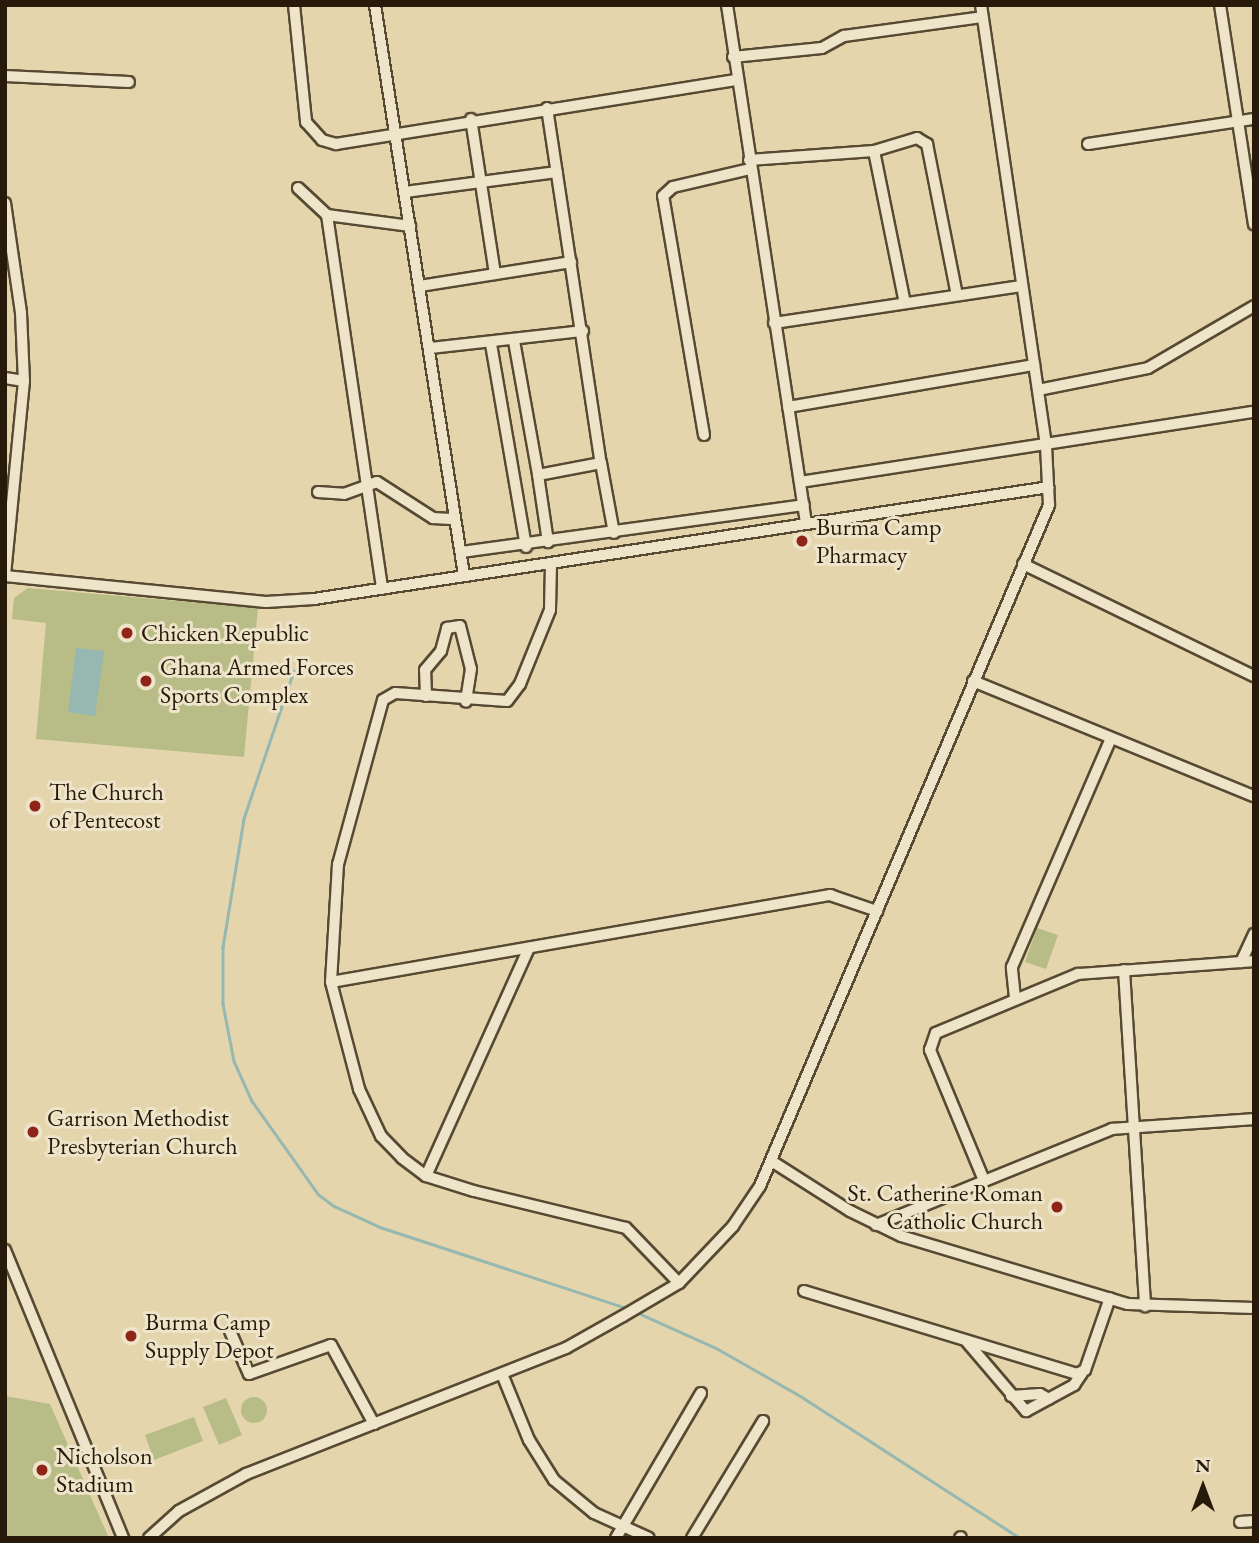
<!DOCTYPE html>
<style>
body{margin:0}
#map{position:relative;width:1259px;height:1543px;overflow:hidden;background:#e4d5ac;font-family:"EB Garamond",serif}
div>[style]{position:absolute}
.green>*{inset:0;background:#b8bc87}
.round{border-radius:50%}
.water>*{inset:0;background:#97b8b0}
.stream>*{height:2.5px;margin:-1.25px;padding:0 1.25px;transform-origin:1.25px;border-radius:1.25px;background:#97b8b0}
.roads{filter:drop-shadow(2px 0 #574932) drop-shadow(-2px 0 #574932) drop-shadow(0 2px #574932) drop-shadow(0 -2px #574932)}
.minor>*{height:10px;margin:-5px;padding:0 5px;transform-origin:5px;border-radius:5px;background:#ede4c9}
.dots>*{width:19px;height:19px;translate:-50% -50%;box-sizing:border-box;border:4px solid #ede4c9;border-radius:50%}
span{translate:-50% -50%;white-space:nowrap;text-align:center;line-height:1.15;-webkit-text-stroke:6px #ede4c9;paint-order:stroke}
.poi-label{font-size:24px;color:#281a0a}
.left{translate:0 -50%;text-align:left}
.right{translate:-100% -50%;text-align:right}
.frame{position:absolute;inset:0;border:7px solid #281a0a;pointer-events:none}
.north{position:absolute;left:1168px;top:1452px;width:70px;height:70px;-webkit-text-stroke:5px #ede4c9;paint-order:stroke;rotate:0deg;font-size:19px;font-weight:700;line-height:28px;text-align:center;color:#281a0a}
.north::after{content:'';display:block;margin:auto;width:24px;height:32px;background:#281a0a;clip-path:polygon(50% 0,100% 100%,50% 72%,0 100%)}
</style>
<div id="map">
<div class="green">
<i style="clip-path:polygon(28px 588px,258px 608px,244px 757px,36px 739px,46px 623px,12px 619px,14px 598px)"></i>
<i style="clip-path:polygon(1037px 928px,1058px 935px,1046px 969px,1025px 962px)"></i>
<i style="clip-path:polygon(5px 1396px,50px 1404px,108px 1536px,5px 1538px)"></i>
<i class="round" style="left:241px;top:1397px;width:26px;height:26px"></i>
<i style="clip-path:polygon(226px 1398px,242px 1435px,219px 1445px,203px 1407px)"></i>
<i style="clip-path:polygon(194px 1417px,203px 1441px,154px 1460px,145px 1435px)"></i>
</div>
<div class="water">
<i style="clip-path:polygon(76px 648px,104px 651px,95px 716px,68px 712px)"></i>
</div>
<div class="stream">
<i style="left:294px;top:671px;width:156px;rotate:108.7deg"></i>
<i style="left:244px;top:819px;width:130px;rotate:99.3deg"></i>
<i style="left:223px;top:947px;width:57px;rotate:90deg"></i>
<i style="left:223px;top:1004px;width:58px;rotate:79.1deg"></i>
<i style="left:234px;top:1061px;width:44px;rotate:65.8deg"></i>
<i style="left:252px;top:1101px;width:114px;rotate:54.6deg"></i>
<i style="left:318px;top:1194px;width:20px;rotate:37deg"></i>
<i style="left:334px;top:1206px;width:51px;rotate:24.5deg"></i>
<i style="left:380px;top:1227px;width:260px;rotate:18.2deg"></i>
<i style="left:636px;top:1312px;width:90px;rotate:24.3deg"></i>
<i style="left:718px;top:1349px;width:97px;rotate:29.7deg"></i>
<i style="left:802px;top:1397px;width:260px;rotate:32.9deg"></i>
</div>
<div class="roads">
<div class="minor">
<i style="left:294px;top:5px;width:118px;rotate:84.1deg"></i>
<i style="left:306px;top:122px;width:24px;rotate:48deg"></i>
<i style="left:322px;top:140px;width:15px;rotate:16deg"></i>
<i style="left:336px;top:144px;width:406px;rotate:-9.1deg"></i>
<i style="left:375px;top:5px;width:577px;rotate:81.13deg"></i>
<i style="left:727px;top:5px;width:524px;rotate:81.33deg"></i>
<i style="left:1220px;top:5px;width:222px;rotate:81.2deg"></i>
<i style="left:733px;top:57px;width:89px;rotate:-5.8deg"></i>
<i style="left:822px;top:48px;width:25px;rotate:-29deg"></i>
<i style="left:844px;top:36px;width:139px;rotate:-7.8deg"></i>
<i style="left:5px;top:76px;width:124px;rotate:2.8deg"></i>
<i style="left:547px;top:108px;width:359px;rotate:81.4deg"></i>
<i style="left:601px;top:463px;width:64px;rotate:169.2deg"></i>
<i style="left:538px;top:475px;width:68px;rotate:81.5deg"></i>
<i style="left:471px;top:119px;width:157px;rotate:81.2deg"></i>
<i style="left:1088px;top:144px;width:168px;rotate:-8.6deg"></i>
<i style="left:874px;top:151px;width:45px;rotate:-16.8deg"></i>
<i style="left:917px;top:138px;width:12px;rotate:31deg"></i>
<i style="left:927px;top:144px;width:154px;rotate:78.8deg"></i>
<i style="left:749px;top:160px;width:125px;rotate:-4.1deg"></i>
<i style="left:874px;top:151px;width:155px;rotate:78.5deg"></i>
<i style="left:298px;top:188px;width:40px;rotate:43deg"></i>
<i style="left:327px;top:215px;width:84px;rotate:7.5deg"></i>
<i style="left:405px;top:192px;width:153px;rotate:-7.5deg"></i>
<i style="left:5px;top:203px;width:111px;rotate:81.7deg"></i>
<i style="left:21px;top:313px;width:68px;rotate:87.5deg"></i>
<i style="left:24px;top:381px;width:196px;rotate:95.6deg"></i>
<i style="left:5px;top:576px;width:262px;rotate:5.7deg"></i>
<i style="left:266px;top:602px;width:48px;rotate:-3.6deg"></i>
<i style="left:314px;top:599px;width:743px;rotate:-8.66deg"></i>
<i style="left:327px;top:215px;width:378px;rotate:81.6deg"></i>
<i style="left:420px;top:286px;width:153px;rotate:-9deg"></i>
<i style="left:774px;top:323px;width:250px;rotate:-8.5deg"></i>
<i style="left:514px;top:341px;width:136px;rotate:79.8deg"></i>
<i style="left:491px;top:344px;width:206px;rotate:80.2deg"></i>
<i style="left:431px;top:348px;width:153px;rotate:-6.4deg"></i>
<i style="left:5px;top:378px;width:19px;rotate:9deg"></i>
<i style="left:1038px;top:390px;width:112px;rotate:-11.3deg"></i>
<i style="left:1148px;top:368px;width:123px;rotate:-30.3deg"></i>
<i style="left:788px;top:407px;width:250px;rotate:-9.7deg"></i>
<i style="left:704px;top:435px;width:242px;rotate:-99.7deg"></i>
<i style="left:663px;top:196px;width:13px;rotate:-42deg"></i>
<i style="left:673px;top:187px;width:79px;rotate:-13.2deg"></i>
<i style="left:601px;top:463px;width:71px;rotate:79.5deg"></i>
<i style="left:800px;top:482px;width:459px;rotate:-8.8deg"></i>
<i style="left:318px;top:492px;width:26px;rotate:4deg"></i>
<i style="left:344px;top:494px;width:35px;rotate:-20deg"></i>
<i style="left:377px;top:482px;width:67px;rotate:32.7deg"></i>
<i style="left:433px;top:518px;width:22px;rotate:3deg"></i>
<i style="left:461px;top:552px;width:346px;rotate:-7.8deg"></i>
<i style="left:1023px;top:564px;width:257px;rotate:25.9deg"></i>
<i style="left:551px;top:565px;width:45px;rotate:91.3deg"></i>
<i style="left:550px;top:610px;width:80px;rotate:112.1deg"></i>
<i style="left:520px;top:684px;width:21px;rotate:127deg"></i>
<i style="left:507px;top:701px;width:112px;rotate:-175.9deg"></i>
<i style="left:395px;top:693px;width:14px;rotate:150deg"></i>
<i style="left:383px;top:700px;width:170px;rotate:105.3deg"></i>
<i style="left:338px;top:864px;width:118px;rotate:93.4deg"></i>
<i style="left:331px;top:982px;width:111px;rotate:75.3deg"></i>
<i style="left:359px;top:1089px;width:52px;rotate:64.9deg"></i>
<i style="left:381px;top:1136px;width:30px;rotate:46deg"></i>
<i style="left:402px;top:1158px;width:30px;rotate:37deg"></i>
<i style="left:426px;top:1176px;width:50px;rotate:17.4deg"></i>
<i style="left:474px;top:1191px;width:156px;rotate:13.7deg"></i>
<i style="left:626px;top:1228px;width:76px;rotate:46.1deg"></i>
<i style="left:973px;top:681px;width:304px;rotate:22.3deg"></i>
<i style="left:426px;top:696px;width:26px;rotate:-92deg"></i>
<i style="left:425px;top:670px;width:25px;rotate:-50deg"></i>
<i style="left:441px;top:651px;width:24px;rotate:-75deg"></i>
<i style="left:447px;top:628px;width:13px;rotate:-9deg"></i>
<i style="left:460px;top:626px;width:44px;rotate:75.7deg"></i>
<i style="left:471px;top:669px;width:33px;rotate:99deg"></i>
<i style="left:1241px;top:962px;width:31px;rotate:-65deg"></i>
<i style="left:1124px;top:970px;width:337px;rotate:86.4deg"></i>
<i style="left:331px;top:982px;width:507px;rotate:-9.89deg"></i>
<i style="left:830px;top:895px;width:50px;rotate:18.8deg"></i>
<i style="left:1015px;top:998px;width:31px;rotate:-96deg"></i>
<i style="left:1012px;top:967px;width:249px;rotate:-66.6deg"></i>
<i style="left:773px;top:1162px;width:91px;rotate:32.5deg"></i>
<i style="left:850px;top:1211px;width:57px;rotate:26.1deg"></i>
<i style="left:901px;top:1236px;width:237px;rotate:16.7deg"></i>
<i style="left:1128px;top:1304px;width:126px;rotate:1.8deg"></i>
<i style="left:426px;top:1176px;width:248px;rotate:-65.7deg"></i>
<i style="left:983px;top:1178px;width:139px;rotate:-112.5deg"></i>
<i style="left:930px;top:1050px;width:18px;rotate:-71deg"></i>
<i style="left:936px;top:1033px;width:154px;rotate:-22.6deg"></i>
<i style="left:1078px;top:974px;width:176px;rotate:-4.2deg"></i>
<i style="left:876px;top:1225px;width:255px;rotate:-22.1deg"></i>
<i style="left:1112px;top:1129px;width:142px;rotate:-4deg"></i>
<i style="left:5px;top:1250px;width:311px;rotate:67.7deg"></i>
<i style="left:804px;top:1291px;width:285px;rotate:16.9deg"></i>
<i style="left:1077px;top:1374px;width:9px;rotate:-27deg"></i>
<i style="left:1085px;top:1370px;width:76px;rotate:-70.9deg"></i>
<i style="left:230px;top:1331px;width:47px;rotate:66.2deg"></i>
<i style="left:249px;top:1374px;width:87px;rotate:-19.5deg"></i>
<i style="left:331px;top:1345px;width:90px;rotate:61.4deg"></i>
<i style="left:967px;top:1342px;width:91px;rotate:49.5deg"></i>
<i style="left:1026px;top:1411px;width:55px;rotate:-28.4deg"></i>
<i style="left:1074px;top:1385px;width:14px;rotate:-56deg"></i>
<i style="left:502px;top:1374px;width:71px;rotate:67.8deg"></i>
<i style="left:529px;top:1440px;width:47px;rotate:58deg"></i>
<i style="left:554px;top:1480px;width:52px;rotate:39.5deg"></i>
<i style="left:594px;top:1513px;width:60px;rotate:24.4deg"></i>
<i style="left:1011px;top:1396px;width:29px;rotate:-4deg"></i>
<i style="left:1040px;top:1394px;width:10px;rotate:29deg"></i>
<i style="left:1240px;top:1522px;width:14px;rotate:-4deg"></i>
<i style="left:149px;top:1538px;width:40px;rotate:-42deg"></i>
<i style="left:179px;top:1511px;width:77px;rotate:-28.9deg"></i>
<i style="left:246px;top:1474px;width:344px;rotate:-21.5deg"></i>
<i style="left:566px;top:1348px;width:65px;rotate:-29.3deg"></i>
<i style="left:623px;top:1316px;width:65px;rotate:-30.5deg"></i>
<i style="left:679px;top:1283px;width:79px;rotate:-46.5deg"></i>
<i style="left:733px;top:1226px;width:48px;rotate:-56deg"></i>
<i style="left:760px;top:1186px;width:740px;rotate:-67deg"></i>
<i style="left:1049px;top:505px;width:60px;rotate:-92.9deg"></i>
<i style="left:1046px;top:445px;width:445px;rotate:-98.4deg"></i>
<i style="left:616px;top:1538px;width:168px;rotate:-59.6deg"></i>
<i style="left:692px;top:1538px;width:137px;rotate:-58.7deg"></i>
<i style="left:960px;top:1538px;width:1px;rotate:-45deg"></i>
</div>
</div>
<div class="dots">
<i style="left:802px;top:541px;background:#8f2418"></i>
<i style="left:127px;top:633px;background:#8f2418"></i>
<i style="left:146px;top:681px;background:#8f2418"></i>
<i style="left:35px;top:806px;background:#8f2418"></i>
<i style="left:33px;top:1132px;background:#8f2418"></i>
<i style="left:1057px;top:1207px;background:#8f2418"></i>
<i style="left:131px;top:1336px;background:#8f2418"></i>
<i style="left:42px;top:1470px;background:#8f2418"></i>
</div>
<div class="poi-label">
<span class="left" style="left:816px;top:541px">Burma Camp<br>Pharmacy</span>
<span class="left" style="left:141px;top:633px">Chicken Republic</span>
<span class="left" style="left:160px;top:681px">Ghana Armed Forces<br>Sports Complex</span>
<span class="left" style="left:49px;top:806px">The Church<br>of Pentecost</span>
<span class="left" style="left:47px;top:1132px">Garrison Methodist<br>Presbyterian Church</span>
<span class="right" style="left:1043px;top:1207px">St. Catherine Roman<br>Catholic Church</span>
<span class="left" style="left:145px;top:1336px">Burma Camp<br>Supply Depot</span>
<span class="left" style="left:56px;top:1470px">Nicholson<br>Stadium</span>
</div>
<div class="frame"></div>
<div class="north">N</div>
</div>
